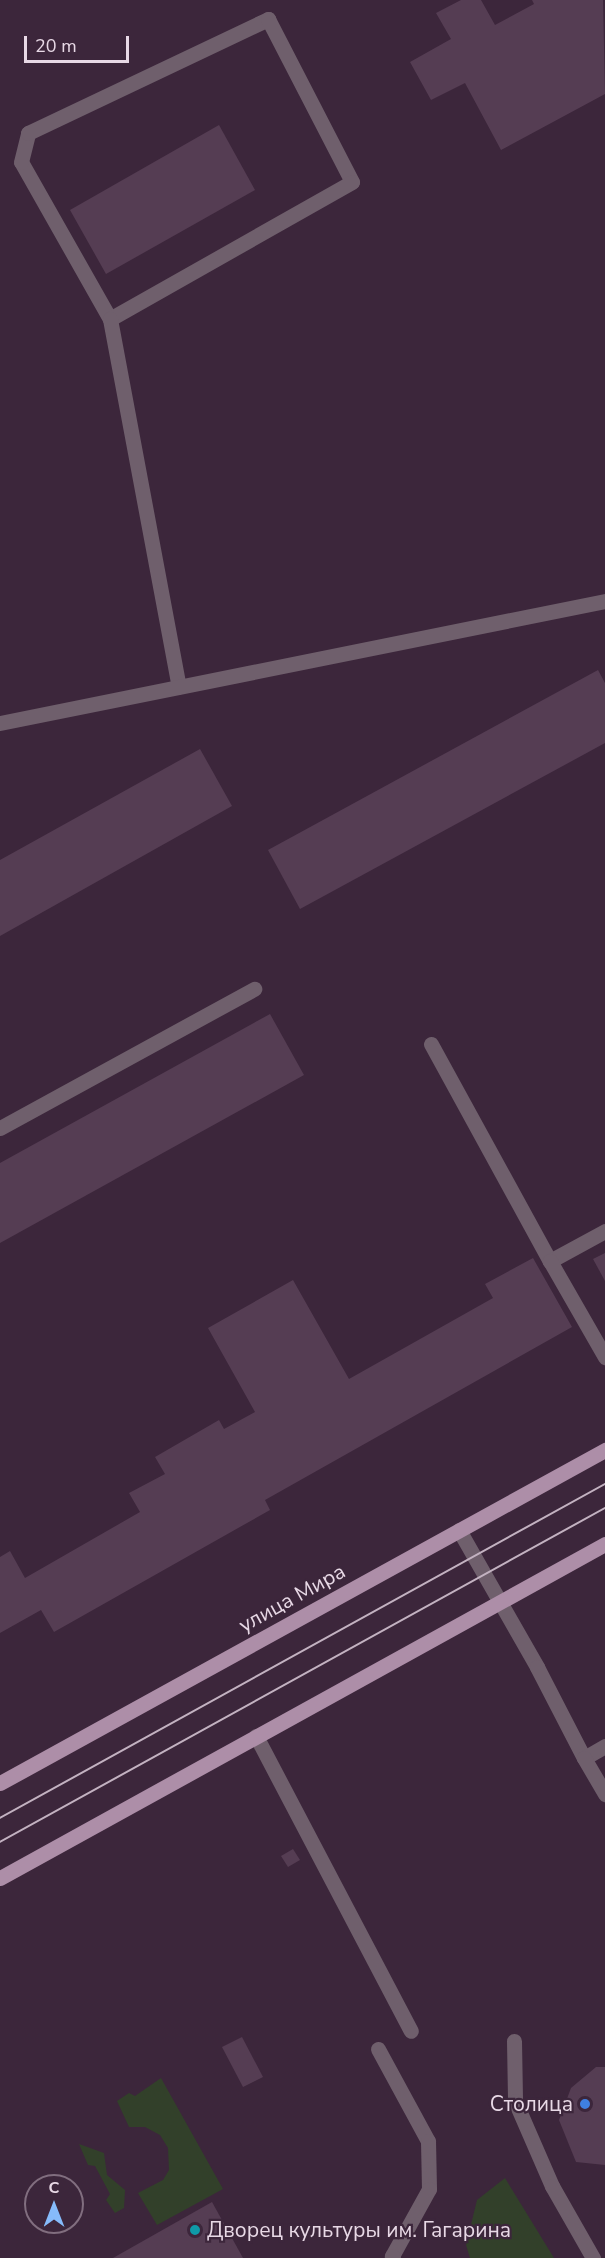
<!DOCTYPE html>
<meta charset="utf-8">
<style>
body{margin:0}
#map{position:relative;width:605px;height:2258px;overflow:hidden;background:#3c263b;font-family:"Nunito Sans",sans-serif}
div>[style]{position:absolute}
.green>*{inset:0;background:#32402a}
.building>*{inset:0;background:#553d53}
.minor>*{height:15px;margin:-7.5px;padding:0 7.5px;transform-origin:7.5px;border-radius:7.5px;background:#6f5f6c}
.major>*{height:15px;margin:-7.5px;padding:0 7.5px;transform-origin:7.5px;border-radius:7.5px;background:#ad8ea8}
.tram>*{height:1.5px;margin:-0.75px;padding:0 0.75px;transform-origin:0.75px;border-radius:0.75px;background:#c3b2c1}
.dots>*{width:16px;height:16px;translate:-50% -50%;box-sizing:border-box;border:3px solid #3c263b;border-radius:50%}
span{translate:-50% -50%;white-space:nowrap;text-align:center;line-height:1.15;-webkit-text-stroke:4.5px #3c263b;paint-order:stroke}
.street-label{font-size:21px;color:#e8d9e6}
.poi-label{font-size:21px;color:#e8d9e6}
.right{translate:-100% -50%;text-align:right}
.left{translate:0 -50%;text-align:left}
.north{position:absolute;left:24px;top:2174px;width:60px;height:60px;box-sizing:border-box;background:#3c263b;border:2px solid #816e7f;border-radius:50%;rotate:0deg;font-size:16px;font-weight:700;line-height:24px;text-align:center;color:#e8d9e6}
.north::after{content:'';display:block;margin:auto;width:21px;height:27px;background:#86bbfb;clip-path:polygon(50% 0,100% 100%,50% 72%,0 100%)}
.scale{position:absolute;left:24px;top:36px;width:105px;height:27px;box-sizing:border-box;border:3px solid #e8d9e6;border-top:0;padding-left:8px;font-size:18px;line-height:21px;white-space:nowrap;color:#e8d9e6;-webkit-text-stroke:4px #3c263b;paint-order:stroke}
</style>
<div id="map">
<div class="green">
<i style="clip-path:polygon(161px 2078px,223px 2189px,157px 2225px,138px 2193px,163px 2180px,169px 2170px,168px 2148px,160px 2135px,145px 2127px,129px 2127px,117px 2101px,129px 2093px,135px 2096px)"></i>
<i style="clip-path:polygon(79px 2144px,104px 2153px,107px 2175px,125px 2190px,124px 2208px,115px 2213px,106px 2200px,110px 2194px,95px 2166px,88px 2165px)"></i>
<i style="clip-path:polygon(505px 2178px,554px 2258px,470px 2258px,466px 2245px,477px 2200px)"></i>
</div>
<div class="building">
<i style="clip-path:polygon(461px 0,481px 0,495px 25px,534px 4px,532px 0,603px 0,605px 94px,501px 150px,465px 83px,431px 100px,410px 62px,451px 39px,436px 13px)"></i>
<i style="clip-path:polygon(219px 125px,255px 190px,106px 274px,70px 210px)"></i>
<i style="clip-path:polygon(598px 670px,605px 683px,605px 743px,300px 909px,268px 850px)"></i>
<i style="clip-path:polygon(200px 749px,232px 806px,0 936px,0 860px)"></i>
<i style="clip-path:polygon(270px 1014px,304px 1075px,0 1243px,0 1163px)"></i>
<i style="clip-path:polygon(605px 1253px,605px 1281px,593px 1259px)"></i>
<i style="clip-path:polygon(533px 1258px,572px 1327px,265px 1500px,270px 1510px,54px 1632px,41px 1610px,0 1633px,0 1557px,10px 1551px,25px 1578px,140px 1512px,129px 1493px,165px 1474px,155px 1457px,219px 1420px,224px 1429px,255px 1412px,208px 1328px,293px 1280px,349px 1379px,493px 1298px,485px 1284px)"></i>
<i style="clip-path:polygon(293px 1849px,300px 1860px,288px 1867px,281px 1856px)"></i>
<i style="clip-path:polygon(242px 2037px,263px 2077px,243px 2087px,222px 2047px)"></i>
<i style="clip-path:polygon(596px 2067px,605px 2067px,605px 2165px,576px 2162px,559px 2120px,571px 2088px)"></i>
<i style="clip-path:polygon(212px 2202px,243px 2258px,113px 2258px)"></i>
</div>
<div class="minor">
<i style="left:110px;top:319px;width:180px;rotate:-119.5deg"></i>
<i style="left:21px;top:162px;width:30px;rotate:-76deg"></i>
<i style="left:28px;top:133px;width:266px;rotate:-25.4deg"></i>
<i style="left:268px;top:19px;width:183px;rotate:62.7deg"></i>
<i style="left:352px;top:182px;width:278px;rotate:150.5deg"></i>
<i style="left:110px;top:319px;width:374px;rotate:79.4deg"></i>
<i style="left:0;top:723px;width:617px;rotate:-11.4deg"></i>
<i style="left:431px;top:1044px;width:247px;rotate:61.3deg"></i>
<i style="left:0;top:1128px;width:290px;rotate:-28.7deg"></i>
<i style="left:605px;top:1231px;width:63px;rotate:151.4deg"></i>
<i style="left:550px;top:1261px;width:111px;rotate:60.2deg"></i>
<i style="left:459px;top:1530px;width:158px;rotate:60.3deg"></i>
<i style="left:537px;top:1667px;width:102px;rotate:62.7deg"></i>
<i style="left:256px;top:1736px;width:333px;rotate:62.3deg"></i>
<i style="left:605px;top:1746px;width:24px;rotate:150deg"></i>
<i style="left:584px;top:1758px;width:42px;rotate:59.7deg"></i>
<i style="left:514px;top:2041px;width:60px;rotate:89deg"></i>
<i style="left:515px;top:2101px;width:93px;rotate:66.5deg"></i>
<i style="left:552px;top:2186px;width:83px;rotate:60.3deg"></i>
<i style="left:378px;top:2049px;width:105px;rotate:61.5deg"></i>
<i style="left:428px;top:2141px;width:48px;rotate:88.8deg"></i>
<i style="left:429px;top:2189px;width:77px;rotate:118.9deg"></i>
<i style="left:392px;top:2256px;width:2px;rotate:63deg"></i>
</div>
<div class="major">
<i style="left:0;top:1783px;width:691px;rotate:-28.83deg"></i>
<i style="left:0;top:1878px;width:691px;rotate:-28.9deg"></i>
</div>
<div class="tram">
<i style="left:0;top:1818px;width:691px;rotate:-28.9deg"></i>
<i style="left:0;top:1842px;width:691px;rotate:-28.9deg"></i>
</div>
<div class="dots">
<i style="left:585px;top:2104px;background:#3f7fe0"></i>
<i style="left:195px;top:2230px;background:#0f9aa8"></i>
</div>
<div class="street-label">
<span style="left:292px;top:1598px;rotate:-29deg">улица Мира</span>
</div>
<div class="poi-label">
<span class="right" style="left:573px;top:2104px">Столица</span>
<span class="left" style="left:207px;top:2230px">Дворец культуры им. Гагарина</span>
</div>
<div class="north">С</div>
<div class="scale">20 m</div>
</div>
